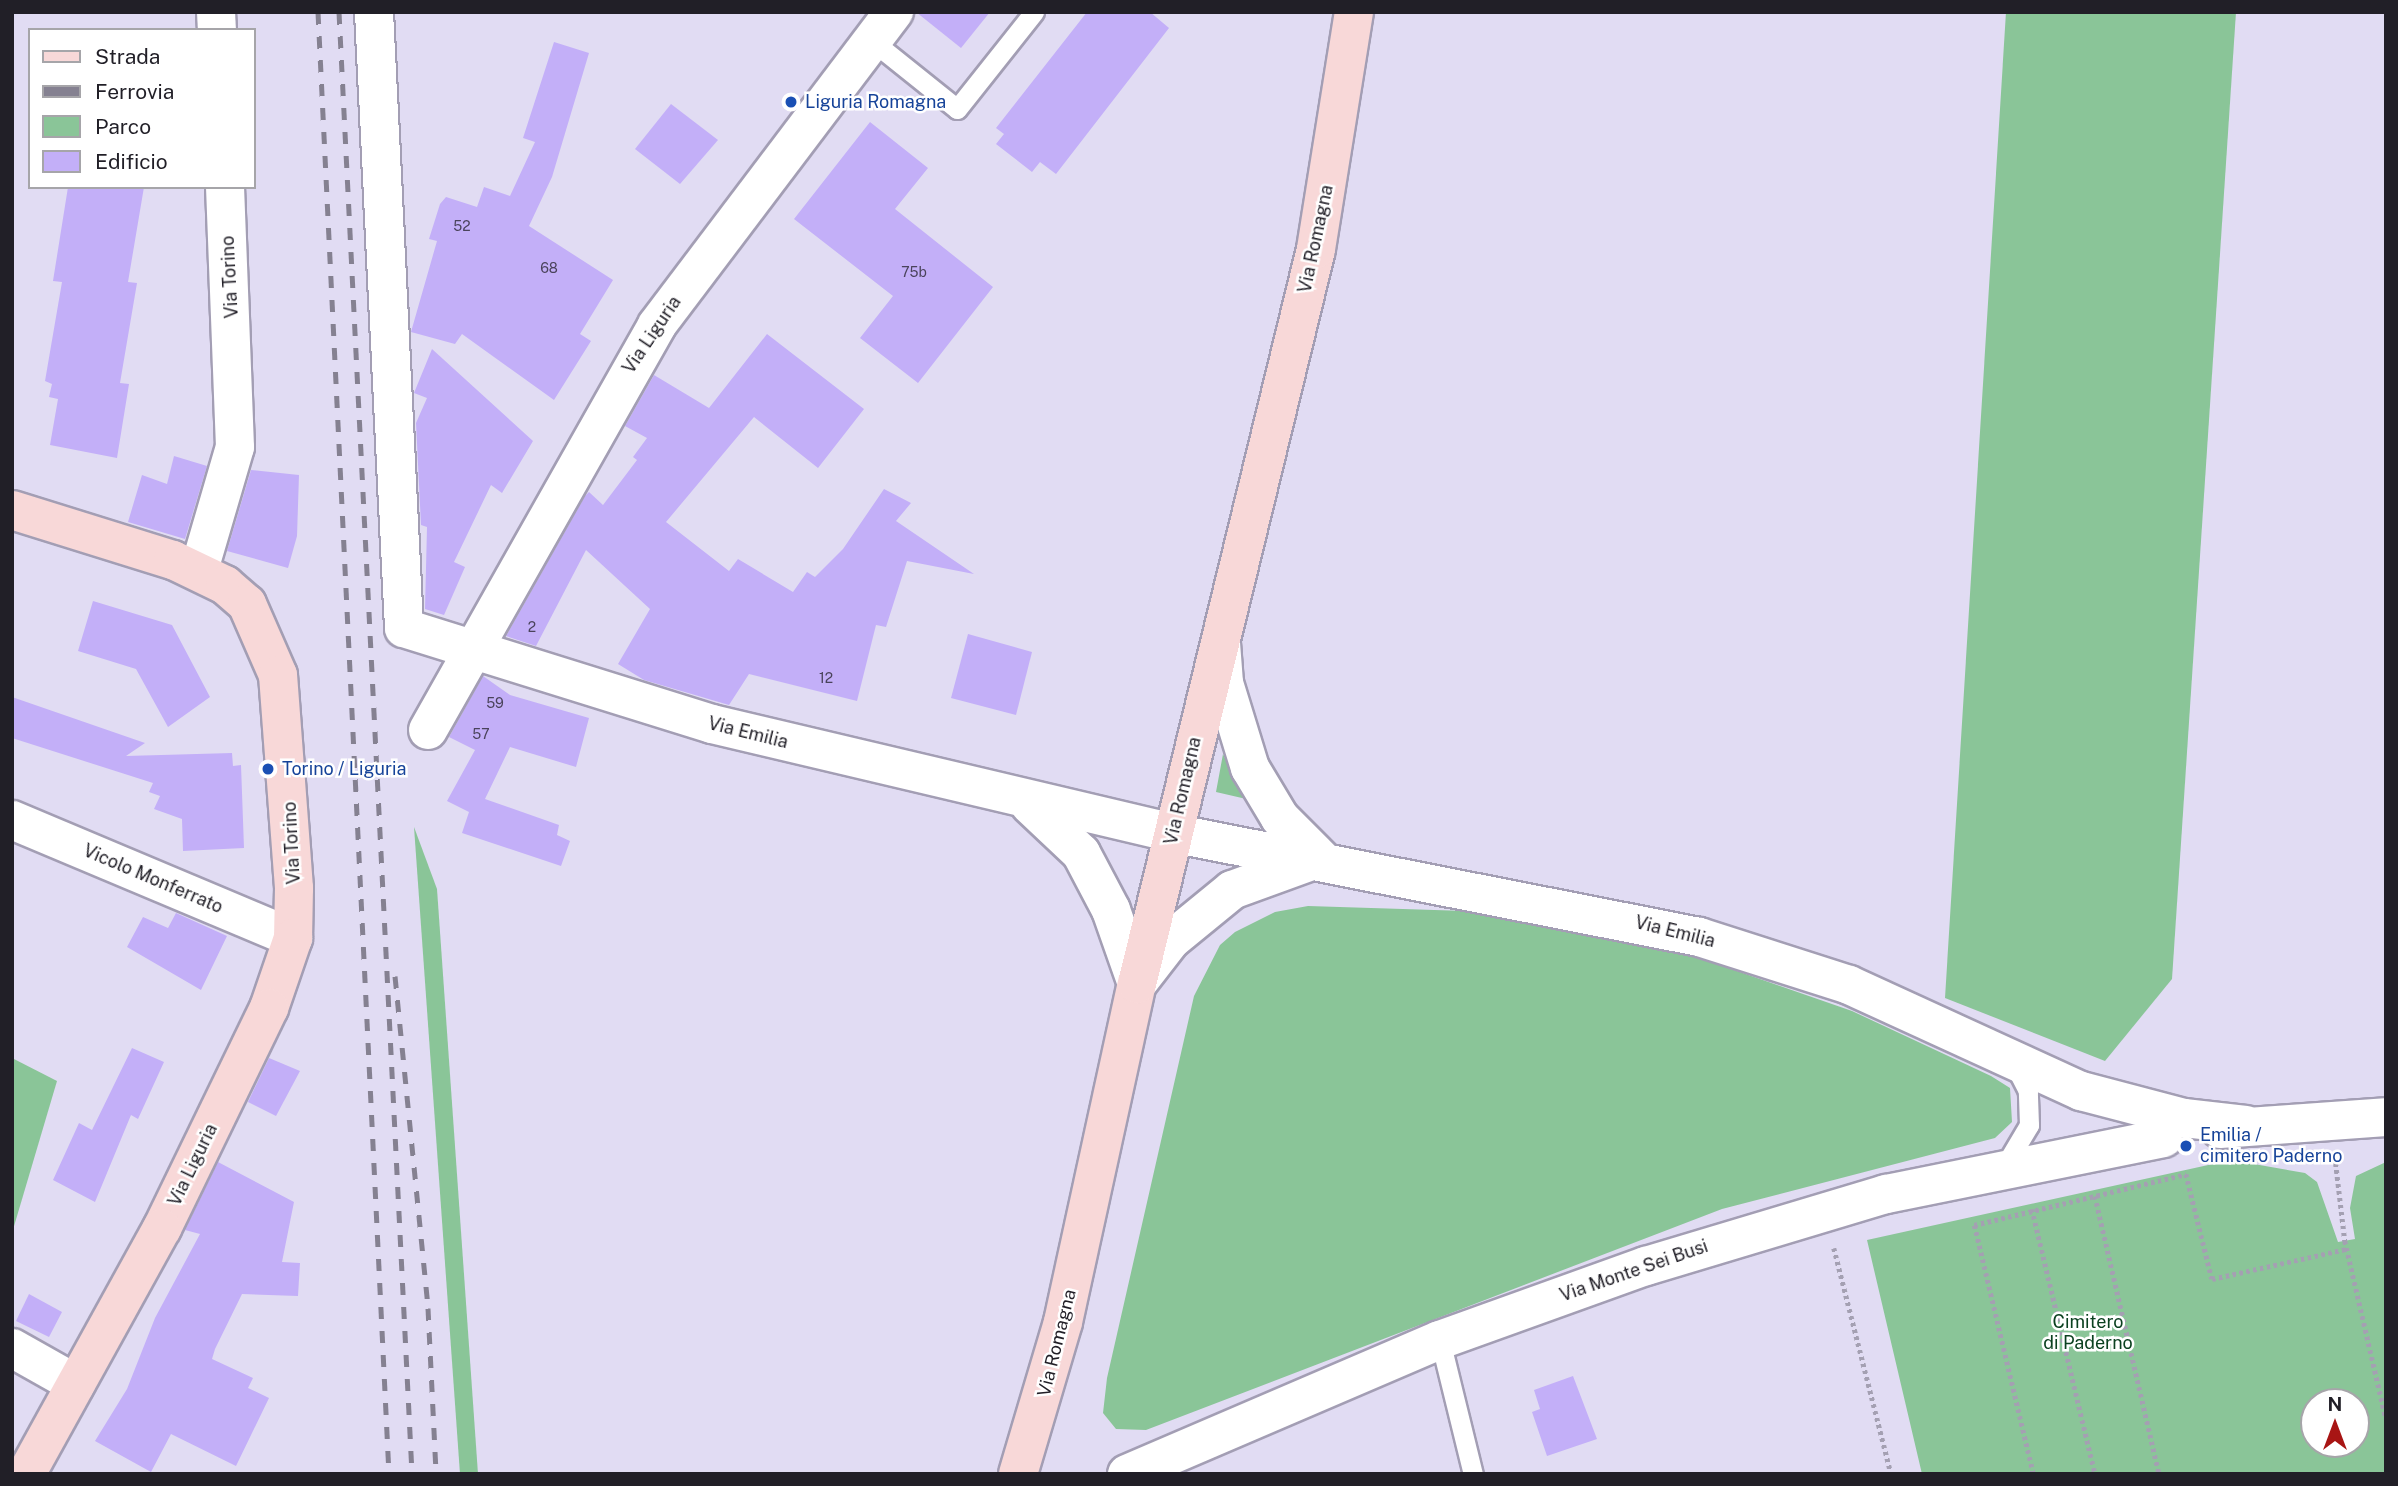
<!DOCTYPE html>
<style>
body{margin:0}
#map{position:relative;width:2398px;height:1486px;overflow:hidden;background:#e1dcf3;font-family:"Public Sans",sans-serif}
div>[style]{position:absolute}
.green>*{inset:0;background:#8ac598}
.building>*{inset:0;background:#c3aff8}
.path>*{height:4.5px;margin-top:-2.25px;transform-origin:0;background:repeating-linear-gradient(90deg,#a4a0b2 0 3.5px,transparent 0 7px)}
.roads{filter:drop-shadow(2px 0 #a39eb4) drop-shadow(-2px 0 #a39eb4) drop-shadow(0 2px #a39eb4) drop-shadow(0 -2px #a39eb4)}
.service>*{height:19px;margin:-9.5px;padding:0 9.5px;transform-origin:9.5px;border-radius:9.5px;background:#fff}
.minor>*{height:38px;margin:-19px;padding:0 19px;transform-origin:19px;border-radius:19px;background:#fff}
.tertiary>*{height:38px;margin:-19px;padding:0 19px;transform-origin:19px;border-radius:19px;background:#fff}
.secondary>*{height:38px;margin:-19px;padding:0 19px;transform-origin:19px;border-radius:19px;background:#f8d8d8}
.rail>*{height:5px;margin-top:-2.5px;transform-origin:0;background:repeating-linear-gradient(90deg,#858191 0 12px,transparent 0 24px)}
.dots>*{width:19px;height:19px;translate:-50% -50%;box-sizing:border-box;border:4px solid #fff;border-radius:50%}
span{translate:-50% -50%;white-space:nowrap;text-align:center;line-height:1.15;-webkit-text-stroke:5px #fff;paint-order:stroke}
.number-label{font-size:14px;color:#4a435b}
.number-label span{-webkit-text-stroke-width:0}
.transit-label{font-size:18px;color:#164399}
.left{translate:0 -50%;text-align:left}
.street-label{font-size:18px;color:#211f27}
.park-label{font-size:18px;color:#0b4120}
.frame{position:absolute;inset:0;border:14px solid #211f27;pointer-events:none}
.legend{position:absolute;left:28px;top:28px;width:228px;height:161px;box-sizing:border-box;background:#fff;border:2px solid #a6a5a9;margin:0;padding:9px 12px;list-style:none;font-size:21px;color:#211f27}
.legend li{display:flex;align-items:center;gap:14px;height:35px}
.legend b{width:35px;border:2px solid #a6a5a9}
.north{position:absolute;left:2300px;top:1388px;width:70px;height:70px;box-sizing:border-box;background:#fff;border:2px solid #a6a5a9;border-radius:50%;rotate:0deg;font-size:19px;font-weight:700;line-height:28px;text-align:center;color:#211f27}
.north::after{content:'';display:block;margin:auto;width:24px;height:32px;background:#a81514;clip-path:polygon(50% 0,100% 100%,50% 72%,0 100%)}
</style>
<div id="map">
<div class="green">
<i style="clip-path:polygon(2006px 12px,2236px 12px,2172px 979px,2105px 1061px,1945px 998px)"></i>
<i style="clip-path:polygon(1223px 754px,1235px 780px,1255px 801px,1216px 792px)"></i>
<i style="clip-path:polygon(414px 827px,437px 889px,478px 1474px,460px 1474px)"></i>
<i style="clip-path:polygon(1308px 906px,1466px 911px,1694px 956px,1852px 1011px,1991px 1076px,2010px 1088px,2012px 1122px,1995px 1138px,1722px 1209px,1146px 1430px,1116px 1429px,1103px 1413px,1107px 1378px,1194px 996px,1220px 945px,1235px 932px,1275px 912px)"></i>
<i style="clip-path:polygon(12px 1058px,57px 1081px,12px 1233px)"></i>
<i style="clip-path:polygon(evenodd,2231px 1160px,2305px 1173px,2317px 1182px,2338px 1242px,2355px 1239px,2350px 1208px,2356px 1176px,2386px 1162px,2386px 1474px,1922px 1474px,1867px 1240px,2231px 1160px,2314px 1402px,2356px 1402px,2356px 1444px,2314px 1444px,2314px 1402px)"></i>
</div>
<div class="building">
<i style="clip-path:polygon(916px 12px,990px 12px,961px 48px)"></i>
<i style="clip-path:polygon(1087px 12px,1150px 12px,1169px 28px,1056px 174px,1040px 162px,1032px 172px,996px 144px,1004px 134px,996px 128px)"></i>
<i style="clip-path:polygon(554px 42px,589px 53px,552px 177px,529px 226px,613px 280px,580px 334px,591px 341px,554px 400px,462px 334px,455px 344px,411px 332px,437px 241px,429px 239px,440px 204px,446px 197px,477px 207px,484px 187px,510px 196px,535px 142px,523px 138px)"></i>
<i style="clip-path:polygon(671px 104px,718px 140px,680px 184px,635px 149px)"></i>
<i style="clip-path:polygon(870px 122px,928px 168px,895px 209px,993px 287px,918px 383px,860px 338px,893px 296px,794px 219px)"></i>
<i style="clip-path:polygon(68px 187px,144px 187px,128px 282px,137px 283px,120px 383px,129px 384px,117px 458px,50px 445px,58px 399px,49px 397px,52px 384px,45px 381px,62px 282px,53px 281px)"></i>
<i style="clip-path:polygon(767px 334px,864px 409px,818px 468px,754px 417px,666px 522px,729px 571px,738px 559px,793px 592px,807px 572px,815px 577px,843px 549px,884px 489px,911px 503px,896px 521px,974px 574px,907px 561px,886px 627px,876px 625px,857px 701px,749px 674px,729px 705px,644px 680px,618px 664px,650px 609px,586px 550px,536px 646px,506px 636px,585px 496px,589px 492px,603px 505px,637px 460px,633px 457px,647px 438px,625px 426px,654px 375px,709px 408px)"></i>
<i style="clip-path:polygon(432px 349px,533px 441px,502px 493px,491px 485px,454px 562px,465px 567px,444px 615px,425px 609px,427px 527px,421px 525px,416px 423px,427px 398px,414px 393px)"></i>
<i style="clip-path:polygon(174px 456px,207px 466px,185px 539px,128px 522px,142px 475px,167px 484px)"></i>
<i style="clip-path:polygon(251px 470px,299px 475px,297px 536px,288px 568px,227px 551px)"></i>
<i style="clip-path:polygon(93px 601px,172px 625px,210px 697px,168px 727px,136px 669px,78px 651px)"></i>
<i style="clip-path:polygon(968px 634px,1032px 652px,1016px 715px,951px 698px)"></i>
<i style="clip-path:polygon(483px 676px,510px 695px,589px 718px,576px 767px,510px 747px,485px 799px,559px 825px,557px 835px,570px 841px,561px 866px,462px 833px,469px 812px,447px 801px,475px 750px,449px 737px)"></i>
<i style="clip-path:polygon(12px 697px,145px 743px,126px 756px,232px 753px,233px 766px,241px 765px,244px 848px,183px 851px,182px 819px,154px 809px,160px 796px,149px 792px,153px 783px,12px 738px)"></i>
<i style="clip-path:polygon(176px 913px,227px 936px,201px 990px,127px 947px,143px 917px,168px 928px)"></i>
<i style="clip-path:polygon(132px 1048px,164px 1062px,138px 1119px,131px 1115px,95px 1202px,53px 1180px,79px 1123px,92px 1130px)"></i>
<i style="clip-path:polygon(269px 1058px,300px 1071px,276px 1116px,248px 1102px)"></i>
<i style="clip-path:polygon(218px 1162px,294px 1202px,282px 1262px,300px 1263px,298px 1296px,242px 1294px,215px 1349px,212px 1359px,253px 1378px,248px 1388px,269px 1398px,236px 1466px,171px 1434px,151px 1472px,95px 1441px,127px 1389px,155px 1318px,200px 1234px,185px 1230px)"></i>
<i style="clip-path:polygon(29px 1294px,62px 1312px,49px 1337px,16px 1321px)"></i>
<i style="clip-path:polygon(1573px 1376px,1597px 1439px,1547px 1456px,1532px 1412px,1540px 1409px,1534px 1390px)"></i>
</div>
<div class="path">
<i style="left:2335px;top:1156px;width:86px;rotate:83.3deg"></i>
<i style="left:2345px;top:1241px;width:182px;rotate:77deg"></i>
<i style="left:2095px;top:1196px;width:285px;rotate:77deg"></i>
<i style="left:2032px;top:1209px;width:272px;rotate:76.6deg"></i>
<i style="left:1834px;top:1248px;width:233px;rotate:75.8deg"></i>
<i style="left:2033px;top:1474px;width:256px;rotate:-103.3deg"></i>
<i style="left:1974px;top:1225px;width:218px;rotate:-13.5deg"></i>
<i style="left:2186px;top:1174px;width:108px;rotate:76.1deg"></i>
<i style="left:2212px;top:1279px;width:137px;rotate:-12.6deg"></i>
</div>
<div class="roads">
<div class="service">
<i style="left:871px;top:40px;width:110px;rotate:38.7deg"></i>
<i style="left:957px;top:109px;width:124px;rotate:-51.6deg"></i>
<i style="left:2004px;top:1167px;width:49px;rotate:-59.2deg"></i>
<i style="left:2029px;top:1125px;width:34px;rotate:-92deg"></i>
<i style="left:2028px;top:1091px;width:29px;rotate:-117deg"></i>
<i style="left:1440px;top:1340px;width:138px;rotate:76.2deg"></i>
</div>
<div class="minor">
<i style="left:216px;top:12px;width:18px;rotate:87deg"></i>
<i style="left:374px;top:12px;width:617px;rotate:87.21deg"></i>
<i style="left:404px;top:628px;width:323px;rotate:17.3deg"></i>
<i style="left:712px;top:724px;width:473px;rotate:13.3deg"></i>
<i style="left:199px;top:570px;width:128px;rotate:-73.7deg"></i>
<i style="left:235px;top:447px;width:260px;rotate:-92.2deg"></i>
<i style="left:428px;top:730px;width:465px;rotate:-60.5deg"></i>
<i style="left:657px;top:325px;width:393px;rotate:-52.9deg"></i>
<i style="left:1030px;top:805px;width:70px;rotate:43.3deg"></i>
<i style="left:1081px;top:853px;width:64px;rotate:62.2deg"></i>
<i style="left:1111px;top:910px;width:78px;rotate:70.6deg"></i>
<i style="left:12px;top:820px;width:305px;rotate:22.8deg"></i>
<i style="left:12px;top:1348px;width:73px;rotate:29.4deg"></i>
<i style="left:1127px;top:1474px;width:340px;rotate:-23.2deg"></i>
<i style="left:1440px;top:1340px;width:219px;rotate:-19.8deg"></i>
<i style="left:1646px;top:1266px;width:251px;rotate:-16.7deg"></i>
<i style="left:1886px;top:1194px;width:283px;rotate:-11.4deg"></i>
</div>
<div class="tertiary">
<i style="left:1221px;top:643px;width:40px;rotate:85.7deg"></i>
<i style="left:1224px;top:683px;width:89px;rotate:73deg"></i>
<i style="left:1250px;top:768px;width:58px;rotate:59deg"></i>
<i style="left:1280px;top:818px;width:59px;rotate:45deg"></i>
<i style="left:1172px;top:833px;width:537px;rotate:11.16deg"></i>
<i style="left:1699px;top:937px;width:157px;rotate:17.7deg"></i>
<i style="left:1849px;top:985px;width:255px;rotate:24.6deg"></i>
<i style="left:2081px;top:1091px;width:106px;rotate:14.7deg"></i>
<i style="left:2184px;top:1118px;width:62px;rotate:6.4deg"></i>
<i style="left:1137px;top:984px;width:56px;rotate:-52.3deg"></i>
<i style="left:1171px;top:940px;width:79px;rotate:-39.3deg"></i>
<i style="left:1232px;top:890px;width:82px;rotate:-20deg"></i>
<i style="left:2220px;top:1129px;width:166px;rotate:-4.1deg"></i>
</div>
<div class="secondary">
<i style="left:12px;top:510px;width:169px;rotate:17.3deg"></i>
<i style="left:173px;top:560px;width:58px;rotate:25.7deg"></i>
<i style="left:225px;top:585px;width:29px;rotate:41deg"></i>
<i style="left:247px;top:604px;width:77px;rotate:66.4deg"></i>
<i style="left:278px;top:675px;width:214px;rotate:85.7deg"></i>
<i style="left:294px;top:888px;width:50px;rotate:91.1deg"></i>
<i style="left:293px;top:938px;width:74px;rotate:108.9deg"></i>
<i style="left:269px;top:1008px;width:245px;rotate:115.9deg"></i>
<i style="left:162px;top:1228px;width:281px;rotate:118.9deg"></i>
<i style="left:1018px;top:1474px;width:159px;rotate:-73.5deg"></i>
<i style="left:1063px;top:1322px;width:346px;rotate:-77.7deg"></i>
<i style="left:1137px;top:984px;width:756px;rotate:-76.31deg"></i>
<i style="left:1316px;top:249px;width:240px;rotate:-80.9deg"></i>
</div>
</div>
<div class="rail">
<i style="left:318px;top:12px;width:1464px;rotate:87.22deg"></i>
<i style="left:339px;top:12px;width:1464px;rotate:87.14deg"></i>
<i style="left:395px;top:976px;width:334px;rotate:84.3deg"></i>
<i style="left:428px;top:1308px;width:166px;rotate:87.2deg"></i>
</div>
<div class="dots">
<i style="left:791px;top:102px;background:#1a4fb4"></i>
<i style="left:268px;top:769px;background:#1a4fb4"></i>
<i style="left:2186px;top:1146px;background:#1a4fb4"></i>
</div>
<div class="number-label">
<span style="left:462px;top:226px">52</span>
<span style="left:549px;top:268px">68</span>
<span style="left:914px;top:272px">75b</span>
<span style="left:532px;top:627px">2</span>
<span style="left:826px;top:678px">12</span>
<span style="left:495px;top:703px">59</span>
<span style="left:481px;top:734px">57</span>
</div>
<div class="transit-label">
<span class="left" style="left:805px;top:102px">Liguria Romagna</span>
<span class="left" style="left:282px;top:769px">Torino / Liguria</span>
<span class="left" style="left:2200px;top:1146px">Emilia /<br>cimitero Paderno</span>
</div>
<div class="street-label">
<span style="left:1316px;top:239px;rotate:-78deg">Via Romagna</span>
<span style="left:230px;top:277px;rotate:-93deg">Via Torino</span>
<span style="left:652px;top:335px;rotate:-56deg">Via Liguria</span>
<span style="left:748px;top:733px;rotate:14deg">Via Emilia</span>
<span style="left:1183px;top:791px;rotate:-77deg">Via Romagna</span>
<span style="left:292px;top:843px;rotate:-93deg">Via Torino</span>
<span style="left:153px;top:879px;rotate:23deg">Vicolo Monferrato</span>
<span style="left:1675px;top:932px;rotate:14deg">Via Emilia</span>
<span style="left:193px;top:1165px;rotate:-64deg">Via Liguria</span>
<span style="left:1634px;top:1271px;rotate:-19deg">Via Monte Sei Busi</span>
<span style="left:1057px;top:1343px;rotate:-76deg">Via Romagna</span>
</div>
<div class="park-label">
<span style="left:2088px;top:1333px">Cimitero<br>di Paderno</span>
</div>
<div class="frame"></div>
<ul class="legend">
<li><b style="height:9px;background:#f8d8d8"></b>Strada</li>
<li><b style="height:9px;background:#858191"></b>Ferrovia</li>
<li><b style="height:19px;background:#8ac598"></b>Parco</li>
<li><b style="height:19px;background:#c3aff8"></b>Edificio</li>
</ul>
<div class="north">N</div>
</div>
